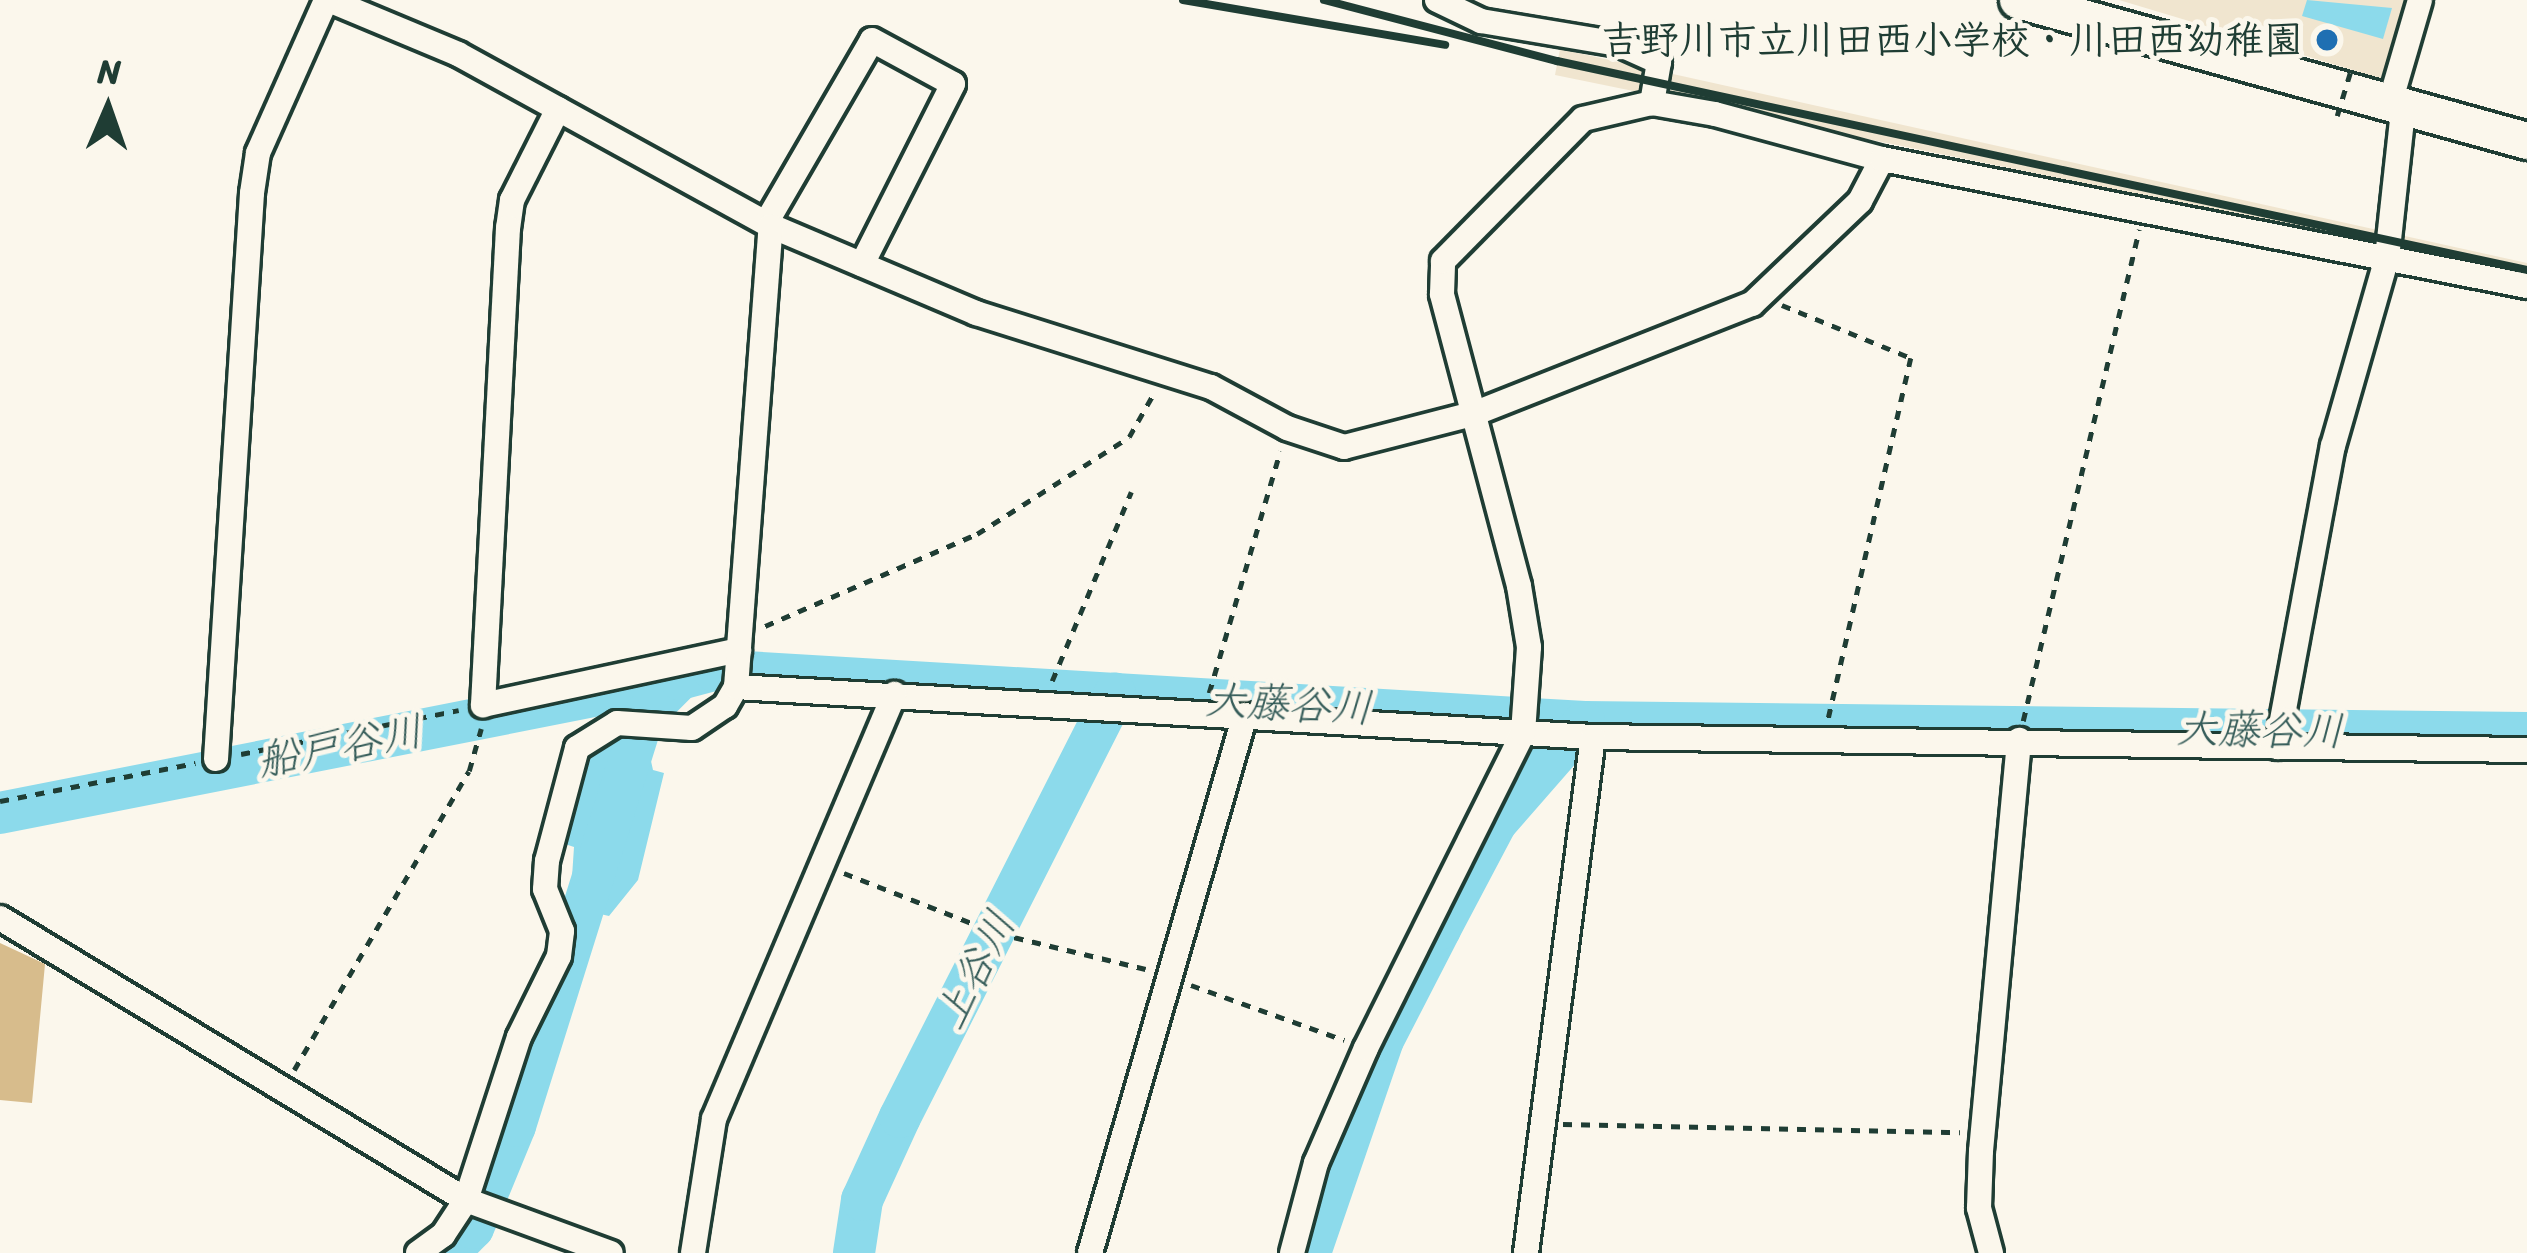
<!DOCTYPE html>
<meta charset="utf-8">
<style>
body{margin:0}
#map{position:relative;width:2527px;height:1253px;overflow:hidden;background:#fbf7ec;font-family:Sriracha,"Klee One",sans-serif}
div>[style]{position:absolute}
.built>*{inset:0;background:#f0e5cf}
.water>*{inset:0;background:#8cdaeb}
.river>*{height:42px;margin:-21px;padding:0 21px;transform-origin:21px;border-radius:21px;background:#8cdaeb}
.building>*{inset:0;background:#d7bc8c}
.path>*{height:4.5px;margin-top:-2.25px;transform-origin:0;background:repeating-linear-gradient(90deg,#1f3d34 0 9px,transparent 0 18px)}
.roads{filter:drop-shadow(3px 0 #1f3d34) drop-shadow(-3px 0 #1f3d34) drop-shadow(0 3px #1f3d34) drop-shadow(0 -3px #1f3d34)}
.minor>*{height:24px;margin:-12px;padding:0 12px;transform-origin:12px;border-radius:12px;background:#fbf7ec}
.highway>*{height:36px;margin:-18px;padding:0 18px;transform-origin:18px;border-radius:18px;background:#fbf7ec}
.rail>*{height:8px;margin:-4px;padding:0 4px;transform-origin:4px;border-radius:4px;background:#1f3d34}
.path-bridge>*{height:4.5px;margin-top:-2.25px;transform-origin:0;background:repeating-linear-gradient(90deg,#1f3d34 0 9px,transparent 0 18px)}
.dots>*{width:33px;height:33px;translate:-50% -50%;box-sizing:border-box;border:6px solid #fbf7ec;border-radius:50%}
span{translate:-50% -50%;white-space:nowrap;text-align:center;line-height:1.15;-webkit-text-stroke:10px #fbf7ec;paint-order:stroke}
.poi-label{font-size:39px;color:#1f3d34;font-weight:700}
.right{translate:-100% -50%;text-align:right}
.water-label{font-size:42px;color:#355c59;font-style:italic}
.north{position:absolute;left:48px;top:48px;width:120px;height:120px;-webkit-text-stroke:9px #fbf7ec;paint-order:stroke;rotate:2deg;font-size:33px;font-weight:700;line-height:48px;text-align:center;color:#1f3d34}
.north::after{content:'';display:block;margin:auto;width:42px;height:54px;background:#1f3d34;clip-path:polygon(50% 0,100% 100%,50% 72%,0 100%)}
</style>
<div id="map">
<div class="built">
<i style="clip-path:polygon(2119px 0,2412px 0,2389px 81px)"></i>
<i style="clip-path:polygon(1560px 49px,2527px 263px,2527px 274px,1555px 75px)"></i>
</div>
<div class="water">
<i style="clip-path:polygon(2307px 0,2392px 8px,2383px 39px,2302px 16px)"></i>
<i style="clip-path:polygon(611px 744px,649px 752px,653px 770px,664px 773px,638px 880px,609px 916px,570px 907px,574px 847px,565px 844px,589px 757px)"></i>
</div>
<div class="river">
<i style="left:0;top:813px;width:693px;rotate:-11.15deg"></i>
<i style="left:448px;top:1253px;width:35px;rotate:-45deg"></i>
<i style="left:473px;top:1228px;width:110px;rotate:-67.6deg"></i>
<i style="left:515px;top:1126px;width:431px;rotate:-72.6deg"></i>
<i style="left:644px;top:715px;width:51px;rotate:-45deg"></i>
<i style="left:680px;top:679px;width:34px;rotate:-15deg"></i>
<i style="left:713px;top:670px;width:873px;rotate:3.42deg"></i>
<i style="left:1584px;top:722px;width:943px;rotate:0.67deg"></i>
<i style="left:854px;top:1253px;width:54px;rotate:-81.4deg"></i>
<i style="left:862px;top:1200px;width:91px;rotate:-65.4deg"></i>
<i style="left:900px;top:1117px;width:475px;rotate:-63.1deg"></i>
<i style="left:1310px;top:1253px;width:225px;rotate:-71.1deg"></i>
<i style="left:1383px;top:1040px;width:125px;rotate:-62.8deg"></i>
<i style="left:1440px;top:929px;width:120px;rotate:-62.2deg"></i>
<i style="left:1496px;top:823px;width:134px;rotate:-48.9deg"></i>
</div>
<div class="building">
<i style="clip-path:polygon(0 943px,45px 964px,32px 1103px,0 1100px)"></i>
</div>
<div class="path">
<i style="left:1782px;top:305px;width:139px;rotate:22.3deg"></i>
<i style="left:1911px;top:358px;width:371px;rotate:102.9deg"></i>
<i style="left:765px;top:626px;width:231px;rotate:-23.5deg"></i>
<i style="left:977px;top:534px;width:180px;rotate:-32.5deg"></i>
<i style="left:1129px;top:437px;width:51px;rotate:-60.4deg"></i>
<i style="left:1052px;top:681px;width:205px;rotate:-67.3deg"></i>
<i style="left:1209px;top:693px;width:252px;rotate:-73.6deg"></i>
<i style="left:2023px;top:721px;width:505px;rotate:-76.71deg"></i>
<i style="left:241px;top:754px;width:222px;rotate:-11.4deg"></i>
<i style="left:0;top:801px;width:199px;rotate:-11deg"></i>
<i style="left:844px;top:873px;width:164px;rotate:21.4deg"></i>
<i style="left:997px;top:933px;width:153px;rotate:13.6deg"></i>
<i style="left:1191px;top:985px;width:163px;rotate:19.8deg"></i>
<i style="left:294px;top:1070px;width:346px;rotate:-59.7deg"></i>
<i style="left:469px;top:771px;width:44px;rotate:-74.1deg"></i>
<i style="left:1563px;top:1124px;width:397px;rotate:1.2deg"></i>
</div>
<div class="roads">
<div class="minor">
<i style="left:329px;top:0;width:140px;rotate:22.7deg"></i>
<i style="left:458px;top:54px;width:357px;rotate:28.8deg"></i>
<i style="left:771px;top:226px;width:223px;rotate:23deg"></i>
<i style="left:976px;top:313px;width:246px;rotate:17.5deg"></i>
<i style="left:1211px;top:387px;width:86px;rotate:28.3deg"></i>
<i style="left:1287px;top:428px;width:60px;rotate:18.4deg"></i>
<i style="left:1344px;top:447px;width:136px;rotate:-14.4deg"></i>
<i style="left:1476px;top:413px;width:297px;rotate:-21.6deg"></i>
<i style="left:1752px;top:304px;width:149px;rotate:-43.6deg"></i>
<i style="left:1860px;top:201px;width:47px;rotate:-62.4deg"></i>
<i style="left:1437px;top:0;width:49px;rotate:25.5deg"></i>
<i style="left:1481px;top:21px;width:140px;rotate:9.5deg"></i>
<i style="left:1619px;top:44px;width:44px;rotate:24.2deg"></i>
<i style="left:1659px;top:62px;width:42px;rotate:99.7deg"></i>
<i style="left:2389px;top:106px;width:110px;rotate:-73.7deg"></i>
<i style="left:558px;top:109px;width:102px;rotate:116.8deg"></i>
<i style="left:512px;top:200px;width:28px;rotate:98deg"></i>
<i style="left:508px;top:228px;width:478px;rotate:93deg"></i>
<i style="left:483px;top:705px;width:262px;rotate:-12.1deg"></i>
<i style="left:766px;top:223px;width:211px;rotate:-59.9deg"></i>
<i style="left:872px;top:40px;width:92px;rotate:28.5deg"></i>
<i style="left:953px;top:84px;width:202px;rotate:116.8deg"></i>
<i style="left:736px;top:687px;width:858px;rotate:3.34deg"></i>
<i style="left:1593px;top:737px;width:934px;rotate:0.8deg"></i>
<i style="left:2277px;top:747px;width:306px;rotate:-79.5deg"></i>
<i style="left:2333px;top:446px;width:196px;rotate:-74deg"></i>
<i style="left:2387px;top:258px;width:149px;rotate:-83.8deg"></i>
<i style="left:216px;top:759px;width:567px;rotate:-86.36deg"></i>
<i style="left:252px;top:193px;width:40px;rotate:-81.5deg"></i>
<i style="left:258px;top:153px;width:167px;rotate:-66deg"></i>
<i style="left:0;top:918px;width:545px;rotate:31.18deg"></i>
<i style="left:466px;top:1200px;width:154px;rotate:20.1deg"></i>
<i style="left:418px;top:1253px;width:31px;rotate:-36deg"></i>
<i style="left:443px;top:1235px;width:42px;rotate:-56.7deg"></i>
<i style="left:466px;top:1200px;width:171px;rotate:-72deg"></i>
<i style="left:519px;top:1037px;width:90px;rotate:-63.7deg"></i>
<i style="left:559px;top:956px;width:25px;rotate:-83deg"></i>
<i style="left:562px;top:931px;width:45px;rotate:-112deg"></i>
<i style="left:545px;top:889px;width:28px;rotate:-86deg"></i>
<i style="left:547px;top:861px;width:117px;rotate:-75.1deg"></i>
<i style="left:577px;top:748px;width:47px;rotate:-32deg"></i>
<i style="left:617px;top:723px;width:75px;rotate:3.8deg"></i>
<i style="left:692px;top:728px;width:40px;rotate:-34deg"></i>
<i style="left:725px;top:706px;width:22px;rotate:-60deg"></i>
<i style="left:736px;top:687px;width:462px;rotate:-85.7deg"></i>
<i style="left:693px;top:1253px;width:136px;rotate:-81.1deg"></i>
<i style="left:714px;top:1119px;width:462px;rotate:-67deg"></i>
<i style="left:1090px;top:1253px;width:560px;rotate:-73.93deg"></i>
<i style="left:1292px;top:1253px;width:93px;rotate:-75.1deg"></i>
<i style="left:1316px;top:1163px;width:125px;rotate:-66.5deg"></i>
<i style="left:1366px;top:1048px;width:352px;rotate:-63.5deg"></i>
<i style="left:1523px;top:733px;width:86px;rotate:-86deg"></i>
<i style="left:1529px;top:647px;width:62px;rotate:-99.3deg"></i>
<i style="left:1519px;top:586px;width:302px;rotate:-104.8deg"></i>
<i style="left:1442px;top:294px;width:33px;rotate:-88deg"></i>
<i style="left:1443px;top:261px;width:199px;rotate:-45.4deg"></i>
<i style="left:1583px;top:119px;width:71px;rotate:-13.1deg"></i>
<i style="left:1652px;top:103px;width:64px;rotate:9.9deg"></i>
<i style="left:1715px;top:114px;width:173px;rotate:15.1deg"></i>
<i style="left:1882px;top:159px;width:657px;rotate:11.14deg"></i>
<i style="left:1526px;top:1253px;width:520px;rotate:-82.6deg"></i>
<i style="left:1991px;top:1253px;width:47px;rotate:-104.9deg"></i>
<i style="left:1979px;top:1208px;width:57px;rotate:-88deg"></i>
<i style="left:1981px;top:1151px;width:413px;rotate:-84.7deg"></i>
</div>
<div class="highway">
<i style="left:2018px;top:0;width:528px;rotate:15.48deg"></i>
</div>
</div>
<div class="rail">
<i style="left:1183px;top:0;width:266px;rotate:9.7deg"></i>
<i style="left:1324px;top:0;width:241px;rotate:14.7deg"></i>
<i style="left:1557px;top:61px;width:992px;rotate:12.16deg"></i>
</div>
<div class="path-bridge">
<i style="left:2337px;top:116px;width:45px;rotate:-73.2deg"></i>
</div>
<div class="dots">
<i style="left:2327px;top:40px;background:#1f6fb2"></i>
</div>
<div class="poi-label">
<span class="right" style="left:2303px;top:40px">吉野川市立川田西小学校・川田西幼稚園</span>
</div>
<div class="water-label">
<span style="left:1289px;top:704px;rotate:3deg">大藤谷川</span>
<span style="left:2260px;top:730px;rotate:1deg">大藤谷川</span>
<span style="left:340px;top:746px;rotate:-11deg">船戸谷川</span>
<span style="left:975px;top:970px;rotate:-63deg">上谷川</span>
</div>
<div class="north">N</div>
</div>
